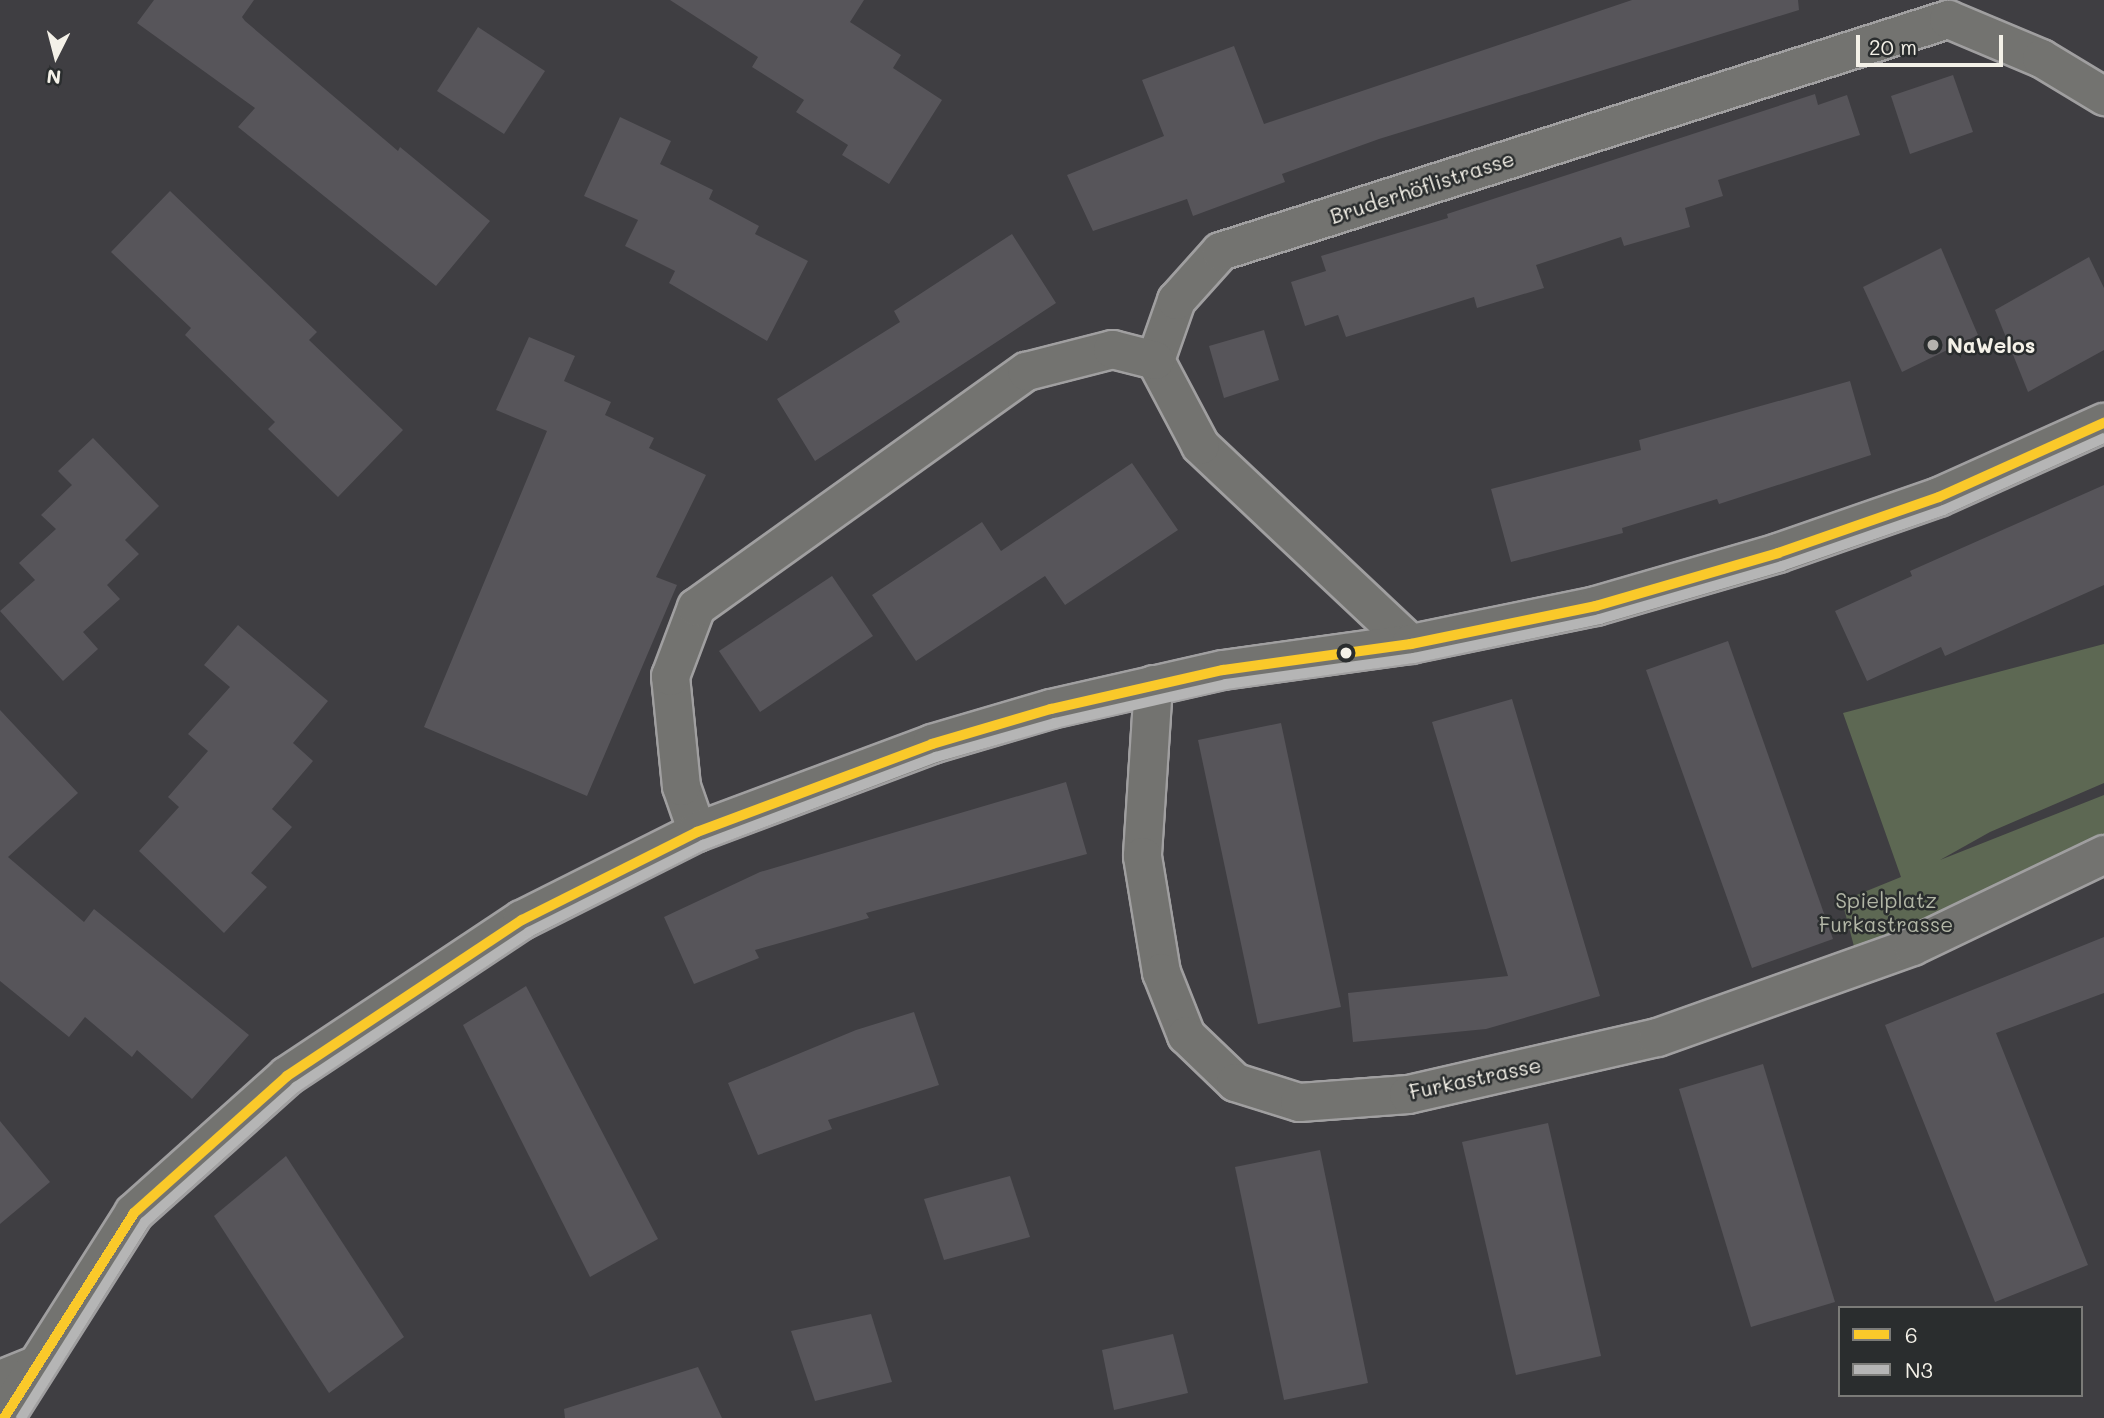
<!DOCTYPE html>
<meta charset="utf-8">
<style>
body{margin:0}
#map{position:relative;width:2104px;height:1418px;overflow:hidden;background:#3f3e42;font-family:Mali,sans-serif}
div>[style]{position:absolute}
.green>*{inset:0;background:#5d6853}
.building>*{inset:0;background:#57555a}
.roads{filter:drop-shadow(2px 0 #a09fa0) drop-shadow(-2px 0 #a09fa0) drop-shadow(0 2px #a09fa0) drop-shadow(0 -2px #a09fa0)}
.minor>*{height:37px;margin:-18.5px;padding:0 18.5px;transform-origin:18.5px;border-radius:18.5px;background:#737370}
.tertiary>*{height:38px;margin:-19px;padding:0 19px;transform-origin:19px;border-radius:19px;background:#737370}
.bus-1>*{height:10px;margin:-5px;padding:0 5px;transform-origin:5px;border-radius:5px;background:#fac92a}
.bus-2>*{height:10px;margin:-5px;padding:0 5px;transform-origin:5px;border-radius:5px;background:#b5b5b5}
.dots>*{width:19px;height:19px;translate:-50% -50%;box-sizing:border-box;border:4px solid #2a2d2e;border-radius:50%}
span{translate:-50% -50%;white-space:nowrap;text-align:center;line-height:1.15;-webkit-text-stroke:5px #2a2d2e;paint-order:stroke}
.street-label{font-size:21px;color:#f4f1e8}
.poi-label{font-size:21px;color:#f4f1e8;font-weight:700}
.left{translate:0 -50%;text-align:left}
.park-label{font-size:21px;color:#b2b6a6}
.legend{position:absolute;left:1838px;top:1306px;width:245px;height:91px;box-sizing:border-box;background:#2a2d2e;border:2px solid #7b7b78;margin:0;padding:9px 12px;list-style:none;font-size:21px;color:#f4f1e8}
.legend li{display:flex;align-items:center;gap:14px;height:35px}
.legend b{width:35px;border:2px solid #7b7b78}
.north{position:absolute;left:21px;top:21px;width:70px;height:70px;-webkit-text-stroke:5px #2a2d2e;paint-order:stroke;rotate:186deg;font-size:19px;font-weight:700;line-height:28px;text-align:center;color:#f4f1e8}
.north::after{content:'';display:block;margin:auto;width:24px;height:32px;background:#f4f1e8;clip-path:polygon(50% 0,100% 100%,50% 72%,0 100%)}
.scale{position:absolute;left:1856px;top:35px;width:147px;height:32px;box-sizing:border-box;border:4px solid #f4f1e8;border-top:0;padding-left:9px;font-size:21px;line-height:24px;white-space:nowrap;color:#f4f1e8;-webkit-text-stroke:5px #2a2d2e;paint-order:stroke}
</style>
<div id="map">
<div class="green">
<i style="clip-path:polygon(2104px 644px,2104px 783px,1990px 832px,1940px 860px,2104px 795px,2104px 837px,1856px 954px,1842px 901px,1901px 877px,1843px 713px)"></i>
</div>
<div class="building">
<i style="clip-path:polygon(154px 0,254px 0,242px 17px,245px 21px,398px 151px,400px 147px,490px 221px,436px 286px,238px 127px,255px 108px,137px 23px)"></i>
<i style="clip-path:polygon(670px 0,864px 0,850px 22px,901px 55px,893px 68px,942px 100px,889px 184px,842px 155px,848px 145px,796px 112px,804px 100px,752px 67px,758px 57px)"></i>
<i style="clip-path:polygon(1632px 0,1798px 0,1799px 10px,1379px 139px,1282px 174px,1285px 182px,1193px 216px,1187px 199px,1093px 231px,1067px 175px,1164px 136px,1142px 80px,1234px 46px,1264px 124px)"></i>
<i style="clip-path:polygon(478px 27px,545px 71px,504px 134px,437px 91px)"></i>
<i style="clip-path:polygon(1953px 75px,1973px 132px,1910px 154px,1891px 96px)"></i>
<i style="clip-path:polygon(1815px 94px,1818px 105px,1847px 95px,1860px 135px,1718px 180px,1723px 196px,1685px 208px,1690px 227px,1624px 246px,1621px 237px,1536px 265px,1544px 288px,1477px 308px,1474px 297px,1346px 337px,1338px 315px,1305px 326px,1291px 282px,1326px 271px,1321px 256px,1448px 218px,1447px 214px)"></i>
<i style="clip-path:polygon(620px 117px,671px 141px,660px 164px,713px 190px,709px 199px,759px 226px,755px 234px,808px 261px,767px 341px,669px 283px,675px 271px,625px 246px,638px 220px,584px 196px)"></i>
<i style="clip-path:polygon(170px 191px,317px 332px,309px 340px,403px 430px,338px 497px,268px 429px,275px 422px,185px 335px,191px 328px,111px 252px)"></i>
<i style="clip-path:polygon(1012px 234px,1056px 303px,815px 461px,777px 399px,900px 322px,894px 311px)"></i>
<i style="clip-path:polygon(1941px 248px,1978px 335px,1902px 372px,1863px 287px)"></i>
<i style="clip-path:polygon(2089px 257px,2104px 288px,2104px 350px,2028px 392px,1995px 310px)"></i>
<i style="clip-path:polygon(1264px 330px,1279px 380px,1224px 398px,1209px 346px)"></i>
<i style="clip-path:polygon(529px 337px,575px 356px,564px 381px,611px 402px,605px 415px,654px 438px,649px 448px,706px 475px,656px 577px,677px 585px,587px 796px,424px 727px,547px 431px,496px 410px)"></i>
<i style="clip-path:polygon(1850px 381px,1871px 455px,1719px 504px,1717px 499px,1622px 528px,1623px 533px,1511px 562px,1491px 489px,1641px 450px,1639px 440px)"></i>
<i style="clip-path:polygon(93px 438px,159px 506px,125px 540px,139px 554px,107px 585px,120px 599px,83px 632px,98px 649px,63px 681px,0 611px,35px 580px,19px 563px,56px 529px,41px 515px,72px 485px,58px 471px)"></i>
<i style="clip-path:polygon(1132px 463px,1178px 530px,1065px 605px,1045px 576px,916px 661px,872px 595px,982px 522px,1001px 551px)"></i>
<i style="clip-path:polygon(2104px 485px,2104px 585px,1945px 656px,1941px 647px,1867px 681px,1835px 611px,1912px 576px,1910px 571px)"></i>
<i style="clip-path:polygon(832px 576px,873px 636px,760px 712px,719px 651px)"></i>
<i style="clip-path:polygon(238px 625px,328px 701px,293px 743px,313px 761px,272px 809px,292px 827px,251px 873px,267px 887px,224px 933px,139px 851px,179px 807px,168px 797px,208px 751px,188px 734px,230px 687px,204px 665px)"></i>
<i style="clip-path:polygon(1728px 641px,1833px 939px,1752px 968px,1646px 670px)"></i>
<i style="clip-path:polygon(1512px 699px,1600px 996px,1486px 1029px,1353px 1042px,1348px 993px,1508px 976px,1432px 722px)"></i>
<i style="clip-path:polygon(0 710px,78px 793px,8px 857px,84px 922px,94px 909px,249px 1035px,192px 1099px,137px 1050px,132px 1057px,85px 1017px,69px 1037px,0 981px)"></i>
<i style="clip-path:polygon(1281px 723px,1341px 1007px,1258px 1024px,1198px 740px)"></i>
<i style="clip-path:polygon(1066px 782px,1087px 854px,866px 913px,869px 918px,755px 950px,759px 958px,694px 984px,664px 917px,760px 872px)"></i>
<i style="clip-path:polygon(2104px 937px,2104px 993px,1996px 1033px,2088px 1265px,1995px 1302px,1885px 1025px)"></i>
<i style="clip-path:polygon(526px 986px,658px 1239px,590px 1277px,463px 1025px)"></i>
<i style="clip-path:polygon(914px 1012px,939px 1085px,828px 1120px,832px 1129px,758px 1155px,728px 1083px,856px 1030px)"></i>
<i style="clip-path:polygon(1763px 1064px,1835px 1302px,1751px 1327px,1679px 1089px)"></i>
<i style="clip-path:polygon(0 1121px,50px 1182px,0 1224px)"></i>
<i style="clip-path:polygon(1548px 1123px,1601px 1356px,1516px 1375px,1462px 1142px)"></i>
<i style="clip-path:polygon(1320px 1150px,1368px 1383px,1284px 1400px,1235px 1167px)"></i>
<i style="clip-path:polygon(286px 1156px,404px 1337px,329px 1393px,214px 1216px)"></i>
<i style="clip-path:polygon(1010px 1176px,1030px 1237px,944px 1260px,924px 1199px)"></i>
<i style="clip-path:polygon(871px 1314px,892px 1382px,815px 1401px,791px 1331px)"></i>
<i style="clip-path:polygon(1173px 1334px,1188px 1393px,1114px 1410px,1102px 1350px)"></i>
<i style="clip-path:polygon(698px 1367px,722px 1418px,565px 1418px,564px 1409px)"></i>
</div>
<div class="roads">
<div class="minor">
<i style="left:1411px;top:644px;width:290px;rotate:-136.7deg"></i>
<i style="left:1200px;top:445px;width:96px;rotate:-117.9deg"></i>
<i style="left:1155px;top:360px;width:64px;rotate:-70.7deg"></i>
<i style="left:1176px;top:300px;width:66px;rotate:-48.1deg"></i>
<i style="left:1220px;top:251px;width:764px;rotate:-17.68deg"></i>
<i style="left:1948px;top:19px;width:101px;rotate:22.8deg"></i>
<i style="left:2041px;top:58px;width:74px;rotate:31.1deg"></i>
<i style="left:1153px;top:684px;width:172px;rotate:93.7deg"></i>
<i style="left:1142px;top:856px;width:118px;rotate:80.7deg"></i>
<i style="left:1161px;top:972px;width:68px;rotate:68.4deg"></i>
<i style="left:1186px;top:1035px;width:68px;rotate:43.8deg"></i>
<i style="left:1235px;top:1082px;width:67px;rotate:17.4deg"></i>
<i style="left:1299px;top:1102px;width:109px;rotate:-4.2deg"></i>
<i style="left:1408px;top:1094px;width:255px;rotate:-12.9deg"></i>
<i style="left:1657px;top:1037px;width:271px;rotate:-19.6deg"></i>
<i style="left:1912px;top:946px;width:213px;rotate:-25.6deg"></i>
<i style="left:697px;top:832px;width:49px;rotate:-109.2deg"></i>
<i style="left:681px;top:786px;width:111px;rotate:-95.7deg"></i>
<i style="left:670px;top:676px;width:74px;rotate:-69.4deg"></i>
<i style="left:696px;top:607px;width:406px;rotate:-35.6deg"></i>
<i style="left:1026px;top:371px;width:89px;rotate:-14.3deg"></i>
<i style="left:1112px;top:349px;width:44px;rotate:14.3deg"></i>
<i style="left:0;top:1379px;width:40px;rotate:-22deg"></i>
</div>
<div class="tertiary">
<i style="left:4px;top:1418px;width:243px;rotate:-57.6deg"></i>
<i style="left:134px;top:1213px;width:205px;rotate:-41.8deg"></i>
<i style="left:287px;top:1076px;width:282px;rotate:-33.6deg"></i>
<i style="left:522px;top:920px;width:196px;rotate:-26.7deg"></i>
<i style="left:697px;top:832px;width:251px;rotate:-20.5deg"></i>
<i style="left:932px;top:744px;width:124px;rotate:-16.4deg"></i>
<i style="left:1051px;top:709px;width:176px;rotate:-12.8deg"></i>
<i style="left:1223px;top:670px;width:190px;rotate:-7.9deg"></i>
<i style="left:1411px;top:644px;width:189px;rotate:-11.6deg"></i>
<i style="left:1596px;top:606px;width:190px;rotate:-16.2deg"></i>
<i style="left:1778px;top:553px;width:170px;rotate:-19.2deg"></i>
<i style="left:1939px;top:497px;width:181px;rotate:-24.2deg"></i>
</div>
</div>
<div class="bus-1">
<i style="left:4px;top:1418px;width:243px;rotate:-57.6deg"></i>
<i style="left:134px;top:1213px;width:205px;rotate:-41.8deg"></i>
<i style="left:287px;top:1076px;width:282px;rotate:-33.6deg"></i>
<i style="left:522px;top:920px;width:196px;rotate:-26.7deg"></i>
<i style="left:697px;top:832px;width:251px;rotate:-20.5deg"></i>
<i style="left:932px;top:744px;width:124px;rotate:-16.4deg"></i>
<i style="left:1051px;top:709px;width:176px;rotate:-12.8deg"></i>
<i style="left:1223px;top:670px;width:190px;rotate:-7.9deg"></i>
<i style="left:1411px;top:644px;width:189px;rotate:-11.6deg"></i>
<i style="left:1596px;top:606px;width:190px;rotate:-16.2deg"></i>
<i style="left:1778px;top:553px;width:170px;rotate:-19.2deg"></i>
<i style="left:1939px;top:497px;width:181px;rotate:-24.2deg"></i>
</div>
<div class="bus-2">
<i style="left:21px;top:1418px;width:232px;rotate:-57.7deg"></i>
<i style="left:145px;top:1222px;width:203px;rotate:-41.8deg"></i>
<i style="left:296px;top:1087px;width:280px;rotate:-33.6deg"></i>
<i style="left:529px;top:932px;width:195px;rotate:-26.6deg"></i>
<i style="left:703px;top:845px;width:249px;rotate:-20.7deg"></i>
<i style="left:936px;top:757px;width:124px;rotate:-15.9deg"></i>
<i style="left:1055px;top:723px;width:175px;rotate:-12.8deg"></i>
<i style="left:1226px;top:684px;width:190px;rotate:-7.9deg"></i>
<i style="left:1414px;top:658px;width:190px;rotate:-11.8deg"></i>
<i style="left:1600px;top:619px;width:190px;rotate:-16.2deg"></i>
<i style="left:1782px;top:566px;width:171px;rotate:-19.1deg"></i>
<i style="left:1944px;top:510px;width:175px;rotate:-24.2deg"></i>
</div>
<div class="dots">
<i style="left:1933px;top:345px;background:#b5b2ae"></i>
<i style="left:1346px;top:653px;background:#f4f1e8"></i>
</div>
<div class="street-label">
<span style="left:1422px;top:187px;rotate:-18deg">Bruderhöflistrasse</span>
<span style="left:1475px;top:1078px;rotate:-12deg">Furkastrasse</span>
</div>
<div class="poi-label">
<span class="left" style="left:1947px;top:345px">NaWelos</span>
</div>
<div class="park-label">
<span style="left:1886px;top:912px">Spielplatz<br>Furkastrasse</span>
</div>
<ul class="legend">
<li><b style="height:9px;background:#fac92a"></b>6</li>
<li><b style="height:9px;background:#b5b5b5"></b>N3</li>
</ul>
<div class="north">N</div>
<div class="scale">20 m</div>
</div>
